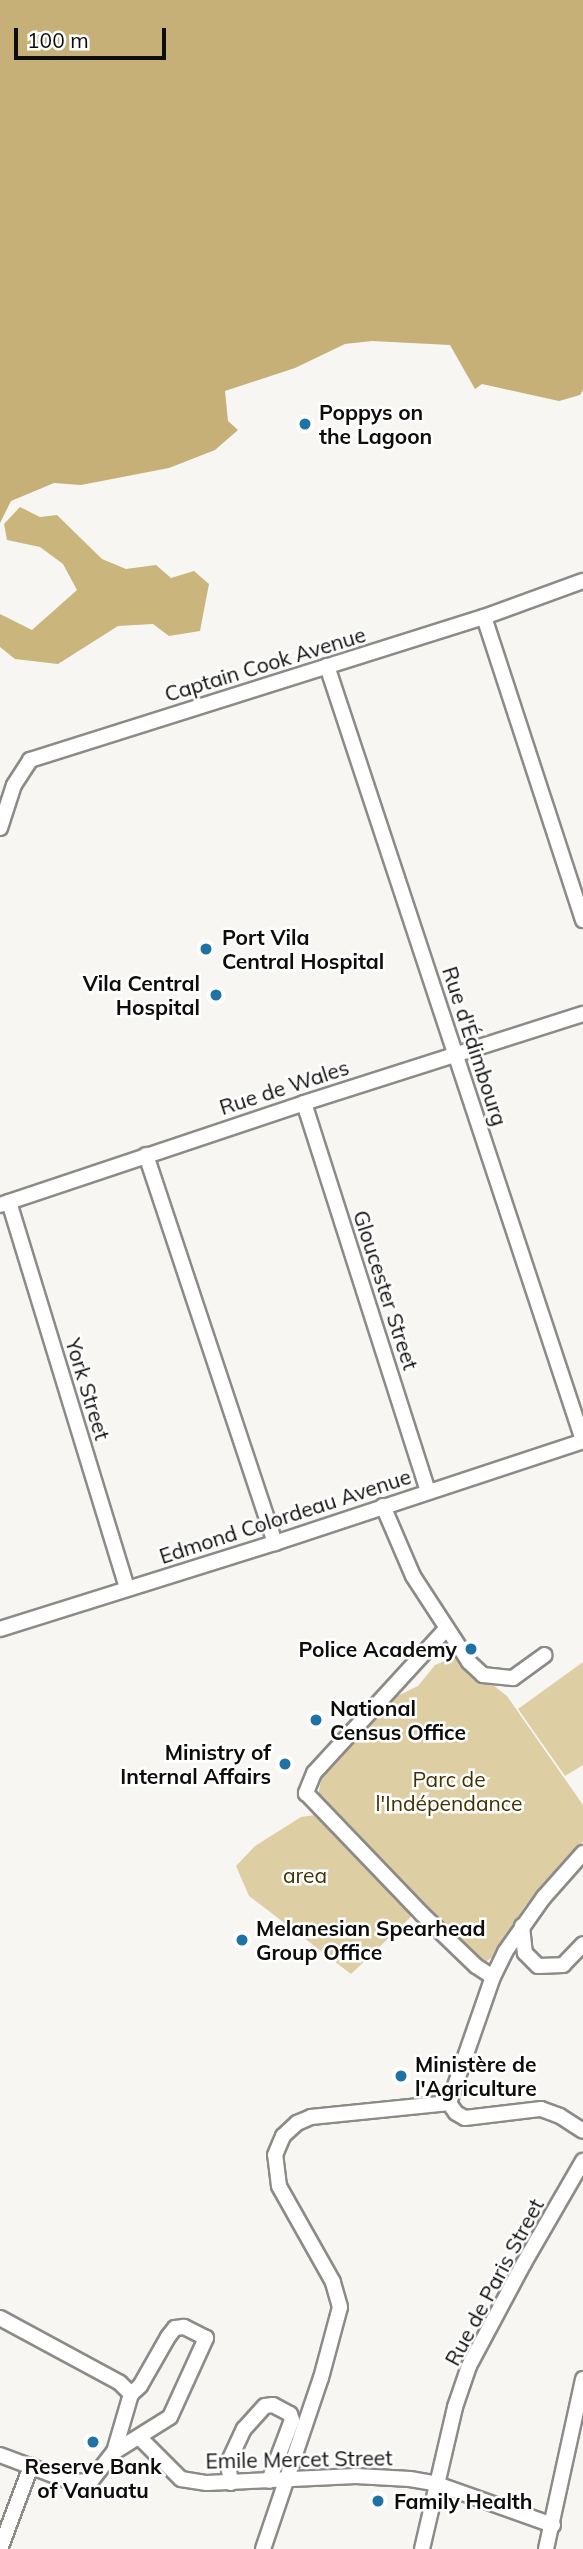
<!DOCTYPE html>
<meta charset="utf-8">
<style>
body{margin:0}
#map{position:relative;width:583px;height:2549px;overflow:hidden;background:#f7f6f2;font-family:Mulish,sans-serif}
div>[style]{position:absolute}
.green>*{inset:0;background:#decea4}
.forest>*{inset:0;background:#cab57c}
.water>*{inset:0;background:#c6b078}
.roads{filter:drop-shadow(2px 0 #8c8b88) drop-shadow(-2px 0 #8c8b88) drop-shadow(0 2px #8c8b88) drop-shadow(0 -2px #8c8b88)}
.minor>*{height:14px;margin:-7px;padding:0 7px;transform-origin:7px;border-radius:7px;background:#fff}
.dots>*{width:19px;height:19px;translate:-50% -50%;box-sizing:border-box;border:4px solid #fff;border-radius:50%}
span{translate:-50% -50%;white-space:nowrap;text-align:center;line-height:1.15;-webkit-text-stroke:5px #fff;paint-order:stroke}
.poi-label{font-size:21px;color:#0d0d0c;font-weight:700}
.left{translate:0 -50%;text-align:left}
.right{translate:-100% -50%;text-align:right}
.street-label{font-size:21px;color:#0d0d0c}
.park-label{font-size:21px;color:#403101}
.scale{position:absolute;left:14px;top:28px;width:152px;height:32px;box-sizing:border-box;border:4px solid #0d0d0c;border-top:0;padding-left:9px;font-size:21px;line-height:24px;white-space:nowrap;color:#0d0d0c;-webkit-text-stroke:5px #fff;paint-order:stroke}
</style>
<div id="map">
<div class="green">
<i style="clip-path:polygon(456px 1656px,507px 1696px,583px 1805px,583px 1841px,525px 1906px,495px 1955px,487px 1961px,479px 1962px,317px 1800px,322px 1775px,389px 1700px,418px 1686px,435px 1665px)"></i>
<i style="clip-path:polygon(583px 1662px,583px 1765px,565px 1776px,518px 1709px)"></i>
<i style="clip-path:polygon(315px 1815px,414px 1914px,351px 1974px,249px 1896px,236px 1866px,255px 1846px,301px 1817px)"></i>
</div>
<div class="forest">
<i style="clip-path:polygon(20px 507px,40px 517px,57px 515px,102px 559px,126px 569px,156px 565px,171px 578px,194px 571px,209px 584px,200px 631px,169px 636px,153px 624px,118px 626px,58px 664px,15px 659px,0 647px,0 614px,32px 630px,77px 590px,63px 564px,40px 547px,7px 540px,4px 524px)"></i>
</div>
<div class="water">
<i style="clip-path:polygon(0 0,583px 0,583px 390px,580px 395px,559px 401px,482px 384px,475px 389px,450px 345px,372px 341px,345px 344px,295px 368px,225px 391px,228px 421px,238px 430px,215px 450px,169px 468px,81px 485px,54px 483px,11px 501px,0 523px)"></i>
</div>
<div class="roads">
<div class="minor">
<i style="left:484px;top:617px;width:319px;rotate:71.9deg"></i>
<i style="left:327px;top:666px;width:815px;rotate:71.7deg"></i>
<i style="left:0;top:828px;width:45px;rotate:-72deg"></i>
<i style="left:14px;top:785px;width:30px;rotate:-57deg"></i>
<i style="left:30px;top:760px;width:476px;rotate:-17.5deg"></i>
<i style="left:484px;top:617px;width:105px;rotate:-20deg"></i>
<i style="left:304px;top:1103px;width:407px;rotate:72.3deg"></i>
<i style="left:146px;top:1155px;width:409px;rotate:71.6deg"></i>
<i style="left:9px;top:1202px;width:404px;rotate:73deg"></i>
<i style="left:0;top:1205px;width:321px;rotate:-18.5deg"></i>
<i style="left:304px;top:1103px;width:293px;rotate:-17.7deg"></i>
<i style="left:383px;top:1506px;width:76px;rotate:66.8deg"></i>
<i style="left:413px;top:1576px;width:103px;rotate:56.9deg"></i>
<i style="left:469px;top:1662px;width:19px;rotate:43deg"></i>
<i style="left:483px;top:1675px;width:30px;rotate:6deg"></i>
<i style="left:513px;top:1678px;width:39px;rotate:-36deg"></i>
<i style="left:0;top:1629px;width:288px;rotate:-17.4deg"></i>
<i style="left:275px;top:1543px;width:324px;rotate:-18.3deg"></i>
<i style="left:446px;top:1629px;width:195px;rotate:132.5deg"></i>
<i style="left:314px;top:1773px;width:22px;rotate:112deg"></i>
<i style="left:306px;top:1793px;width:168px;rotate:46.2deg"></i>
<i style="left:422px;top:1914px;width:75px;rotate:43.9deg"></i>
<i style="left:476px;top:1966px;width:20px;rotate:33deg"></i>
<i style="left:522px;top:1926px;width:27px;rotate:84deg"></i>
<i style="left:525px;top:1953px;width:18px;rotate:45deg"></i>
<i style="left:538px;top:1966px;width:25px;rotate:-2deg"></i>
<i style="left:563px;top:1965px;width:29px;rotate:-46deg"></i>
<i style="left:449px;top:2103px;width:133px;rotate:-70.8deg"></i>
<i style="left:493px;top:1977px;width:28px;rotate:-64deg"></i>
<i style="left:505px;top:1952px;width:67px;rotate:-54.7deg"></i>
<i style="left:544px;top:1897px;width:59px;rotate:-48.4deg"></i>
<i style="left:0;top:2318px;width:136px;rotate:28.4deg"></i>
<i style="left:120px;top:2383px;width:16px;rotate:45deg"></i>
<i style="left:140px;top:2438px;width:58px;rotate:45deg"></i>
<i style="left:181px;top:2479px;width:26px;rotate:9deg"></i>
<i style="left:207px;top:2483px;width:149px;rotate:-2.7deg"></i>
<i style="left:356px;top:2476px;width:54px;rotate:3.2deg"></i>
<i style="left:410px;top:2479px;width:27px;rotate:10deg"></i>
<i style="left:437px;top:2484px;width:123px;rotate:19.5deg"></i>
<i style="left:0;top:2455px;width:77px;rotate:20.6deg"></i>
<i style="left:72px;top:2482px;width:19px;rotate:-3deg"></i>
<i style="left:91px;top:2481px;width:37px;rotate:-52deg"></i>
<i style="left:114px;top:2452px;width:66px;rotate:-32deg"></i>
<i style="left:170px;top:2417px;width:87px;rotate:-65.5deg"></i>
<i style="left:206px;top:2338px;width:25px;rotate:-153deg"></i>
<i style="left:184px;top:2327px;width:9px;rotate:174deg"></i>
<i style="left:175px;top:2328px;width:11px;rotate:128deg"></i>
<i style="left:168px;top:2337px;width:56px;rotate:119.7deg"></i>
<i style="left:140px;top:2386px;width:12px;rotate:138deg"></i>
<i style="left:131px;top:2394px;width:60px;rotate:106.3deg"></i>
<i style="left:231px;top:2483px;width:20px;rotate:-99deg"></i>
<i style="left:228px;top:2463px;width:38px;rotate:-65deg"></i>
<i style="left:244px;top:2429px;width:31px;rotate:-48deg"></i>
<i style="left:265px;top:2406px;width:8px;rotate:-7deg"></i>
<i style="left:273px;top:2405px;width:19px;rotate:28deg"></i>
<i style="left:290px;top:2414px;width:6px;rotate:72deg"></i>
<i style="left:292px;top:2420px;width:65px;rotate:110.7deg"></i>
<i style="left:0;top:2549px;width:89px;rotate:-69.5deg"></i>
<i style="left:263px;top:2549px;width:181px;rotate:-71.3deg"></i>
<i style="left:321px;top:2378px;width:73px;rotate:-75deg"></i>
<i style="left:340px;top:2307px;width:26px;rotate:-106deg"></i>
<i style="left:333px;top:2282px;width:110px;rotate:-119.4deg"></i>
<i style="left:279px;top:2186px;width:31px;rotate:-97deg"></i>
<i style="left:275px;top:2155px;width:21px;rotate:-67deg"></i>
<i style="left:283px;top:2136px;width:19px;rotate:-43deg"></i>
<i style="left:297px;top:2123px;width:15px;rotate:-23deg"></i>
<i style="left:311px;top:2117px;width:139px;rotate:-5.8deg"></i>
<i style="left:449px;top:2103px;width:12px;rotate:55deg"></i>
<i style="left:456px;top:2113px;width:10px;rotate:29deg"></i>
<i style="left:465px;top:2118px;width:77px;rotate:-6.8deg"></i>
<i style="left:541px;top:2109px;width:20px;rotate:20deg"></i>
<i style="left:560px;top:2116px;width:27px;rotate:33deg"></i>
<i style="left:422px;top:2549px;width:146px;rotate:-76.9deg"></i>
<i style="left:455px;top:2407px;width:43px;rotate:-71.1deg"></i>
<i style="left:469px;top:2366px;width:117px;rotate:-61.9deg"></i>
<i style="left:524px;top:2263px;width:118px;rotate:-60deg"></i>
<i style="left:546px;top:2549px;width:174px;rotate:-77.7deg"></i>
</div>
</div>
<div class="dots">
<i style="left:305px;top:424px;background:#1f73a4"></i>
<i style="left:206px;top:949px;background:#1f73a4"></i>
<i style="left:216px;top:995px;background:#1f73a4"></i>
<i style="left:471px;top:1649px;background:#1f73a4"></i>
<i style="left:316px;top:1720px;background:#1f73a4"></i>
<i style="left:285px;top:1764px;background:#1f73a4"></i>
<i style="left:242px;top:1940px;background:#1f73a4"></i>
<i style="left:401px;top:2076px;background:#1f73a4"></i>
<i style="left:93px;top:2442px;background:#1f73a4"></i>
<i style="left:378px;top:2501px;background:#1f73a4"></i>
</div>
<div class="poi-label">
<span class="left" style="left:319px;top:424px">Poppys on<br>the Lagoon</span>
<span class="left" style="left:222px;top:949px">Port Vila<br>Central Hospital</span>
<span class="right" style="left:200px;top:995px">Vila Central<br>Hospital</span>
<span class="right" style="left:457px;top:1649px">Police Academy</span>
<span class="left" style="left:330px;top:1720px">National<br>Census Office</span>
<span class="right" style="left:271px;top:1764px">Ministry of<br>Internal Affairs</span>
<span class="left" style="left:256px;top:1940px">Melanesian Spearhead<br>Group Office</span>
<span class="left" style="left:415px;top:2076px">Ministère de<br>l'Agriculture</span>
<span style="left:93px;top:2478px">Reserve Bank<br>of Vanuatu</span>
<span class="left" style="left:394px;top:2501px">Family Health</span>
</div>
<div class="street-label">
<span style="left:265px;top:664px;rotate:-17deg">Captain Cook Avenue</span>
<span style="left:475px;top:1046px;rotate:72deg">Rue d'Édimbourg</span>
<span style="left:284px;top:1087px;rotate:-18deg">Rue de Wales</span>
<span style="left:386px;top:1290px;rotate:72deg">Gloucester Street</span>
<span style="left:88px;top:1389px;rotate:73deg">York Street</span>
<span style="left:285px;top:1516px;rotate:-18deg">Edmond Colordeau Avenue</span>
<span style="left:494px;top:2282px;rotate:-62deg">Rue de Paris Street</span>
<span style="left:299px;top:2459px;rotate:-1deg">Emile Mercet Street</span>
</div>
<div class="park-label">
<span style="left:449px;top:1791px">Parc de<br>l'Indépendance</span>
<span style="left:305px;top:1875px">area</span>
</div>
<div class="scale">100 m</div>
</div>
